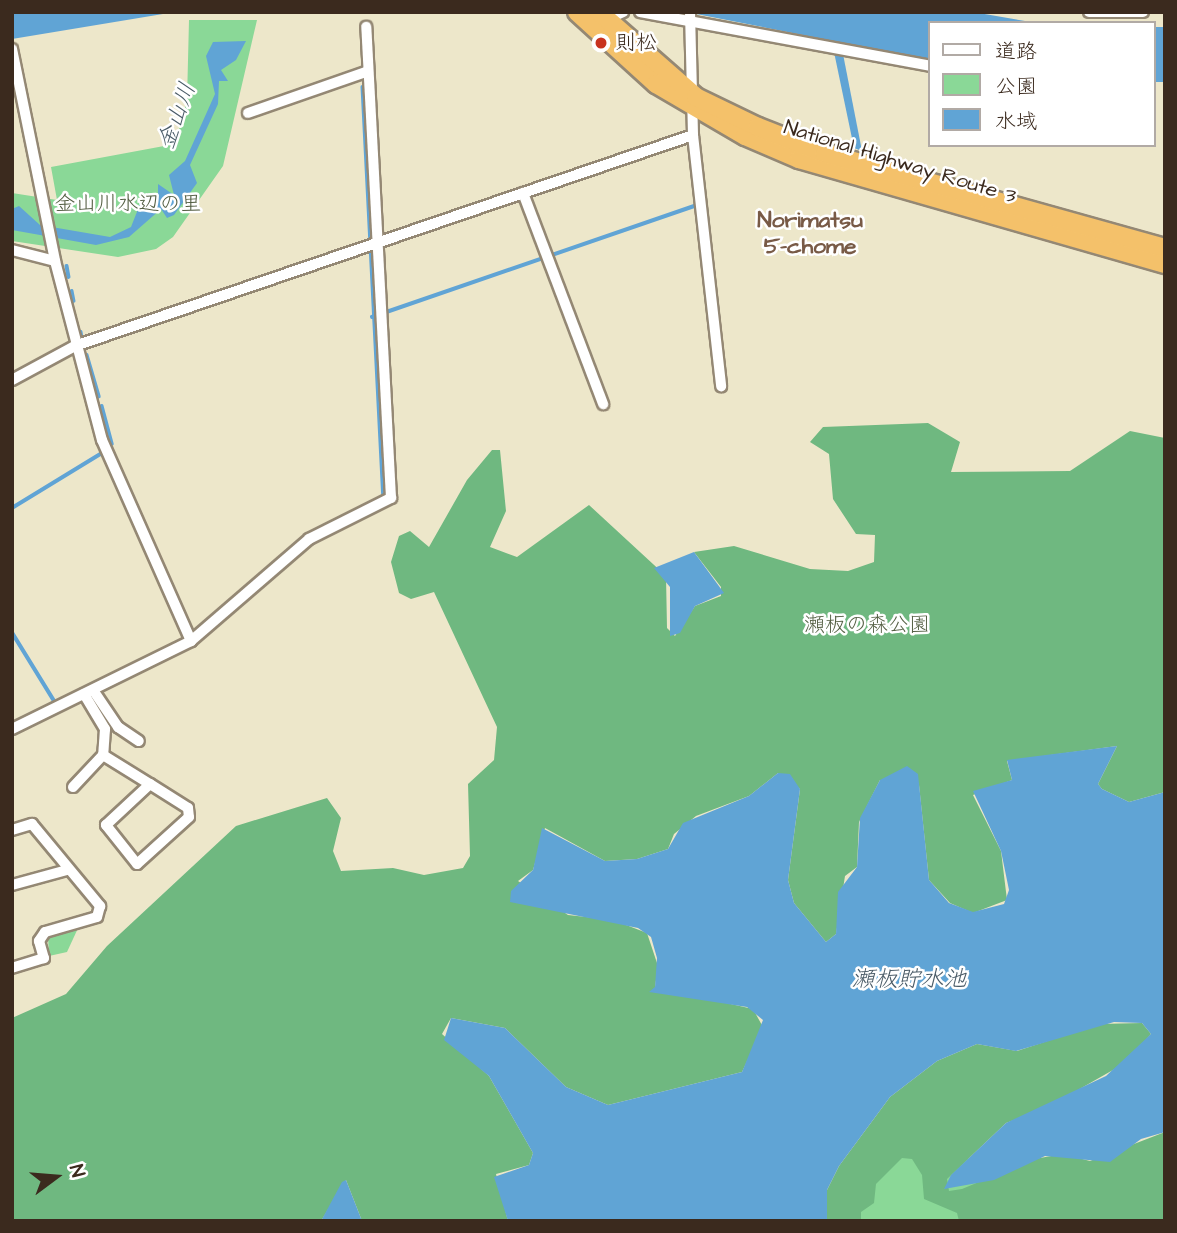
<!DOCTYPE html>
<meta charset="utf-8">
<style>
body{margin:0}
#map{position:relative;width:1177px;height:1233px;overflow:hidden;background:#ede7ca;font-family:"Architects Daughter","Klee One",sans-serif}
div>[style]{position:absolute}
.green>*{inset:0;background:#8ad897}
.forest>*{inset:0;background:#6fb880}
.water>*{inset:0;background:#60a4d5}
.stream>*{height:3.5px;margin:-1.75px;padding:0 1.75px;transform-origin:1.75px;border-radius:1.75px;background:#60a4d5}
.roads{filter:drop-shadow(2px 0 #948874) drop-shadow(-2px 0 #948874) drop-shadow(0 2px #948874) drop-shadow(0 -2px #948874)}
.minor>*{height:10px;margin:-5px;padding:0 5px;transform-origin:5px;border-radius:5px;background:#fff}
.trunk>*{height:18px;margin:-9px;padding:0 9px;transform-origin:9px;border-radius:9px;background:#f4c16a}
.dots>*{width:19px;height:19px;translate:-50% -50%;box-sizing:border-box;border:4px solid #fff;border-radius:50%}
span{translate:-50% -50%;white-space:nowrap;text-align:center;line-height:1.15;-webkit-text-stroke:5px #fff;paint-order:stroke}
.poi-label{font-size:21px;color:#3b2a1e}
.left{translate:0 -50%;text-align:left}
.street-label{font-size:21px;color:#3b2a1e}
.park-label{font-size:21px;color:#535e42}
.water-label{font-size:23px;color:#4a5b67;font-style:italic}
.neighbourhood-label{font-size:23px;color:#785a46;font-weight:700}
.frame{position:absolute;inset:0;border:14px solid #3b2a1e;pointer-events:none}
.legend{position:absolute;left:928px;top:21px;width:228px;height:126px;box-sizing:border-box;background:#fff;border:2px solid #b1aaa5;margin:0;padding:9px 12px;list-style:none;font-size:21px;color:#3b2a1e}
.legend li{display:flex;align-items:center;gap:14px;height:35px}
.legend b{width:35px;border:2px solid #b1aaa5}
.north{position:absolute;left:21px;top:1142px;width:70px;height:70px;-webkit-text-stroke:5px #fff;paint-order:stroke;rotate:74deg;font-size:19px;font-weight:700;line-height:28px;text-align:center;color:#3b2a1e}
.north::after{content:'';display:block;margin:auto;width:24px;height:32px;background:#3b2a1e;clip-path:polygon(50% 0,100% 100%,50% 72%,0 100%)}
</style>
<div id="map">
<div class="green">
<i style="clip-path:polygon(189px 20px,257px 20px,223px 166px,173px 237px,156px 249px,118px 257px,12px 241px,12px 193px,57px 200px,51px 167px,164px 146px,178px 133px,187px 100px)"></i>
<i style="clip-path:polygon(79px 926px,67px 952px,49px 956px,48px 936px)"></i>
<i style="clip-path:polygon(926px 1137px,1090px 1221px,846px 1221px,868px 1166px)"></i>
</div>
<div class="forest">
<i style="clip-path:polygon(928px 423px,960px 442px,951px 472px,1070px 471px,1130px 431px,1165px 438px,1165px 792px,1129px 802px,1102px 789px,1098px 784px,1117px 746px,1007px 761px,1012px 780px,973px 795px,1001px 851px,1007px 900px,973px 913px,950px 903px,929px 880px,919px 785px,880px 780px,859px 822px,857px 867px,845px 876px,836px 934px,826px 942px,794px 903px,788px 880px,800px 789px,778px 773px,749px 796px,696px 816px,674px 834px,668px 849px,637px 859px,605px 861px,545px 828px,533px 870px,518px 881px,568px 915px,613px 920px,647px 933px,658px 966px,655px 987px,753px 1009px,763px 1027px,742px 1072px,608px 1105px,566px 1087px,505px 1028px,451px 1018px,442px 1034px,489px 1076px,533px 1153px,529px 1165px,496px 1174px,508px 1221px,362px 1221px,346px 1180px,321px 1221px,12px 1221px,12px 1018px,66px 994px,107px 946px,236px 826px,327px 798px,341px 818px,333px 851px,341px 871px,393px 868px,424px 875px,463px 868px,470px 856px,468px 784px,494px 760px,497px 727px,434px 592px,411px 599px,399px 593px,391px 562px,399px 536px,410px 531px,429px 547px,467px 480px,492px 450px,500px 450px,506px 511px,490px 547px,517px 557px,589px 505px,666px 576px,667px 628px,675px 636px,695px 606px,721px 596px,721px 587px,694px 552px,734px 546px,810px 569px,848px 571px,874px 562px,875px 535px,856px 534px,833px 499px,829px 454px,810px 442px,823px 427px)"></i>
<i style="clip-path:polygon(1142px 1023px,1151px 1034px,1127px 1062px,1048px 1107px,1006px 1123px,947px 1179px,949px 1191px,962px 1189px,1034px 1159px,1063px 1154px,1090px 1161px,1165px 1132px,1165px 1221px,959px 1221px,957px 1213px,924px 1199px,922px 1175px,912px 1159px,902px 1158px,876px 1184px,874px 1203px,861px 1212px,861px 1221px,827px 1221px,827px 1190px,839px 1166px,890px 1097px,937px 1061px,977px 1044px,1017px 1051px,1099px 1024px)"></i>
</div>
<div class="water">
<i style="clip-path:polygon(12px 12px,175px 12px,12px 39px)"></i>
<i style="clip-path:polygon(686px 12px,973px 12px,1037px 23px,930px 23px,930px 60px)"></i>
<i style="clip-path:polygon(1154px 27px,1165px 27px,1165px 82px,1154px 82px)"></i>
<i style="clip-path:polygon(246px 41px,236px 60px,221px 70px,228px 81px,219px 81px,218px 104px,190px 165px,197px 183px,174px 215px,167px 218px,161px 209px,129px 237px,96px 245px,12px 230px,12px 209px,19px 206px,40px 225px,110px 237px,131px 227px,142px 199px,158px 197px,158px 184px,174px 195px,169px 175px,185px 161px,215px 94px,206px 56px,213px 42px)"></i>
<i style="clip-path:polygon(834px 52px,843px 54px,862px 151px,854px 148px)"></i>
<i style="clip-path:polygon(694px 552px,724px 593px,695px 606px,680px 633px,670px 636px,670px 587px,654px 568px)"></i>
<i style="clip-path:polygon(1117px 746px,1098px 784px,1102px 789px,1129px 802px,1165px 792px,1165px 1132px,1141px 1139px,1110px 1162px,1045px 1156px,994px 1180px,944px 1189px,951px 1175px,1006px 1123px,1106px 1076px,1151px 1034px,1142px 1023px,1114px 1022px,1016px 1051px,977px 1044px,937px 1061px,890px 1097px,839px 1166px,827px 1190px,827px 1221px,508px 1221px,494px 1177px,529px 1165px,533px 1153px,489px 1076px,444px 1040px,451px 1018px,505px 1028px,566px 1087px,608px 1105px,742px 1072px,763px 1020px,747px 1007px,649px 992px,655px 987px,657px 958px,651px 937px,638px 928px,510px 902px,511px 891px,533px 870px,542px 828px,605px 861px,637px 859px,668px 849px,683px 823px,749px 796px,778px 773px,790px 774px,800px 789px,788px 880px,794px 903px,826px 942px,836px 934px,838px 892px,857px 867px,860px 818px,880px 780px,907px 766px,918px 774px,929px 880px,949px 903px,973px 912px,1004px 904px,1009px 890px,1001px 851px,973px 791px,1012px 780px,1007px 760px)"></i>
<i style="clip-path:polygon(346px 1180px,362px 1221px,321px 1221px,342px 1182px)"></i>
</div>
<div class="stream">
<i style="left:363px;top:87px;width:409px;rotate:87.1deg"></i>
<i style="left:67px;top:266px;width:11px;rotate:80deg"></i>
<i style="left:72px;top:291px;width:10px;rotate:79deg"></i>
<i style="left:372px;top:317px;width:345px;rotate:-19deg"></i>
<i style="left:81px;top:332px;width:6px;rotate:81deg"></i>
<i style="left:87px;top:355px;width:43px;rotate:73.7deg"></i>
<i style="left:102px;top:406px;width:39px;rotate:75deg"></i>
<i style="left:12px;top:508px;width:105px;rotate:-31.4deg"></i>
<i style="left:12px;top:632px;width:82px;rotate:58.4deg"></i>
</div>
<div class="roads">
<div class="minor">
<i style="left:640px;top:12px;width:295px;rotate:10.5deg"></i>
<i style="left:690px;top:12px;width:123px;rotate:88.6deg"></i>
<i style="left:693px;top:135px;width:253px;rotate:83.6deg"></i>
<i style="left:1089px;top:12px;width:54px"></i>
<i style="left:606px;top:20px;width:19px;rotate:-25deg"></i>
<i style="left:12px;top:49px;width:216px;rotate:78.5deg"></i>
<i style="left:55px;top:261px;width:185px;rotate:75.3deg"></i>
<i style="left:102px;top:440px;width:220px;rotate:66.1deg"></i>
<i style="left:248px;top:113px;width:125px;rotate:-19.2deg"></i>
<i style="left:523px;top:193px;width:226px;rotate:69.2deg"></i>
<i style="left:12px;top:250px;width:44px;rotate:14.3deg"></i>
<i style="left:12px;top:380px;width:72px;rotate:-28.4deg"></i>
<i style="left:75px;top:346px;width:653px;rotate:-18.85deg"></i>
<i style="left:93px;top:690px;width:45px;rotate:56deg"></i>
<i style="left:118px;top:727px;width:25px;rotate:34deg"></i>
<i style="left:84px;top:694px;width:41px;rotate:59deg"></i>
<i style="left:105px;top:729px;width:26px;rotate:94deg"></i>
<i style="left:103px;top:755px;width:55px;rotate:31.7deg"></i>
<i style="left:150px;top:784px;width:45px;rotate:32.3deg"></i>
<i style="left:188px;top:808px;width:9px;rotate:84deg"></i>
<i style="left:189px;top:817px;width:70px;rotate:137.9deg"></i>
<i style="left:137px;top:864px;width:50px;rotate:-128.5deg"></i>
<i style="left:106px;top:825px;width:60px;rotate:-43deg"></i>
<i style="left:12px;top:729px;width:199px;rotate:-26.2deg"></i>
<i style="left:191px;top:641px;width:156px;rotate:-40.8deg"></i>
<i style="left:309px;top:539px;width:92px;rotate:-26.6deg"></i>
<i style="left:391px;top:498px;width:472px;rotate:-93deg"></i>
<i style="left:73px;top:787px;width:44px;rotate:-46.8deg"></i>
<i style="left:12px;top:830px;width:21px;rotate:-17deg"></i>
<i style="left:32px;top:824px;width:107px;rotate:50.3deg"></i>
<i style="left:100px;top:906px;width:11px;rotate:105deg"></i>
<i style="left:97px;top:917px;width:54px;rotate:163.9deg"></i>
<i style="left:45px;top:932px;width:11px;rotate:124deg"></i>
<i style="left:39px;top:941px;width:18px;rotate:74deg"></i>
<i style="left:44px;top:958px;width:34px;rotate:163deg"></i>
<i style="left:12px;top:885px;width:57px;rotate:-15.3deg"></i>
</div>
<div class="trunk">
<i style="left:577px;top:12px;width:107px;rotate:42.3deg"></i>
<i style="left:656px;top:84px;width:103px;rotate:30.3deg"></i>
<i style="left:745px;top:136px;width:59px;rotate:23.1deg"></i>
<i style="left:799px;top:159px;width:381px;rotate:16deg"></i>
<i style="left:599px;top:12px;width:129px;rotate:41.2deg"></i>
<i style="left:696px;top:97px;width:69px;rotate:25.8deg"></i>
<i style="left:758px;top:127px;width:72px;rotate:21.2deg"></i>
<i style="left:825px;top:153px;width:353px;rotate:15.6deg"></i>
</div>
</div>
<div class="dots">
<i style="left:601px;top:43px;background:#c8321e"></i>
</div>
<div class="poi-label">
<span class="left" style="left:615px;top:43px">則松</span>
</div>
<div class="street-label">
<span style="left:900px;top:162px;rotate:17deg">National Highway Route 3</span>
</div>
<div class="park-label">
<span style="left:128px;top:204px">金山川水辺の里</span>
<span style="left:867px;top:625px">瀬板の森公園</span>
</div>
<div class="water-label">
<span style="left:177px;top:116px;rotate:-70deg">金山川</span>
<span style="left:909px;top:979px">瀬板貯水池</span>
</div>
<div class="neighbourhood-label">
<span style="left:810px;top:233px">Norimatsu<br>5-chome</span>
</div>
<div class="frame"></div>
<ul class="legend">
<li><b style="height:9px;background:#fff"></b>道路</li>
<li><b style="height:19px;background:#8ad897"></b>公園</li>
<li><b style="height:19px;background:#60a4d5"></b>水域</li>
</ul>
<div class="north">N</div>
</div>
